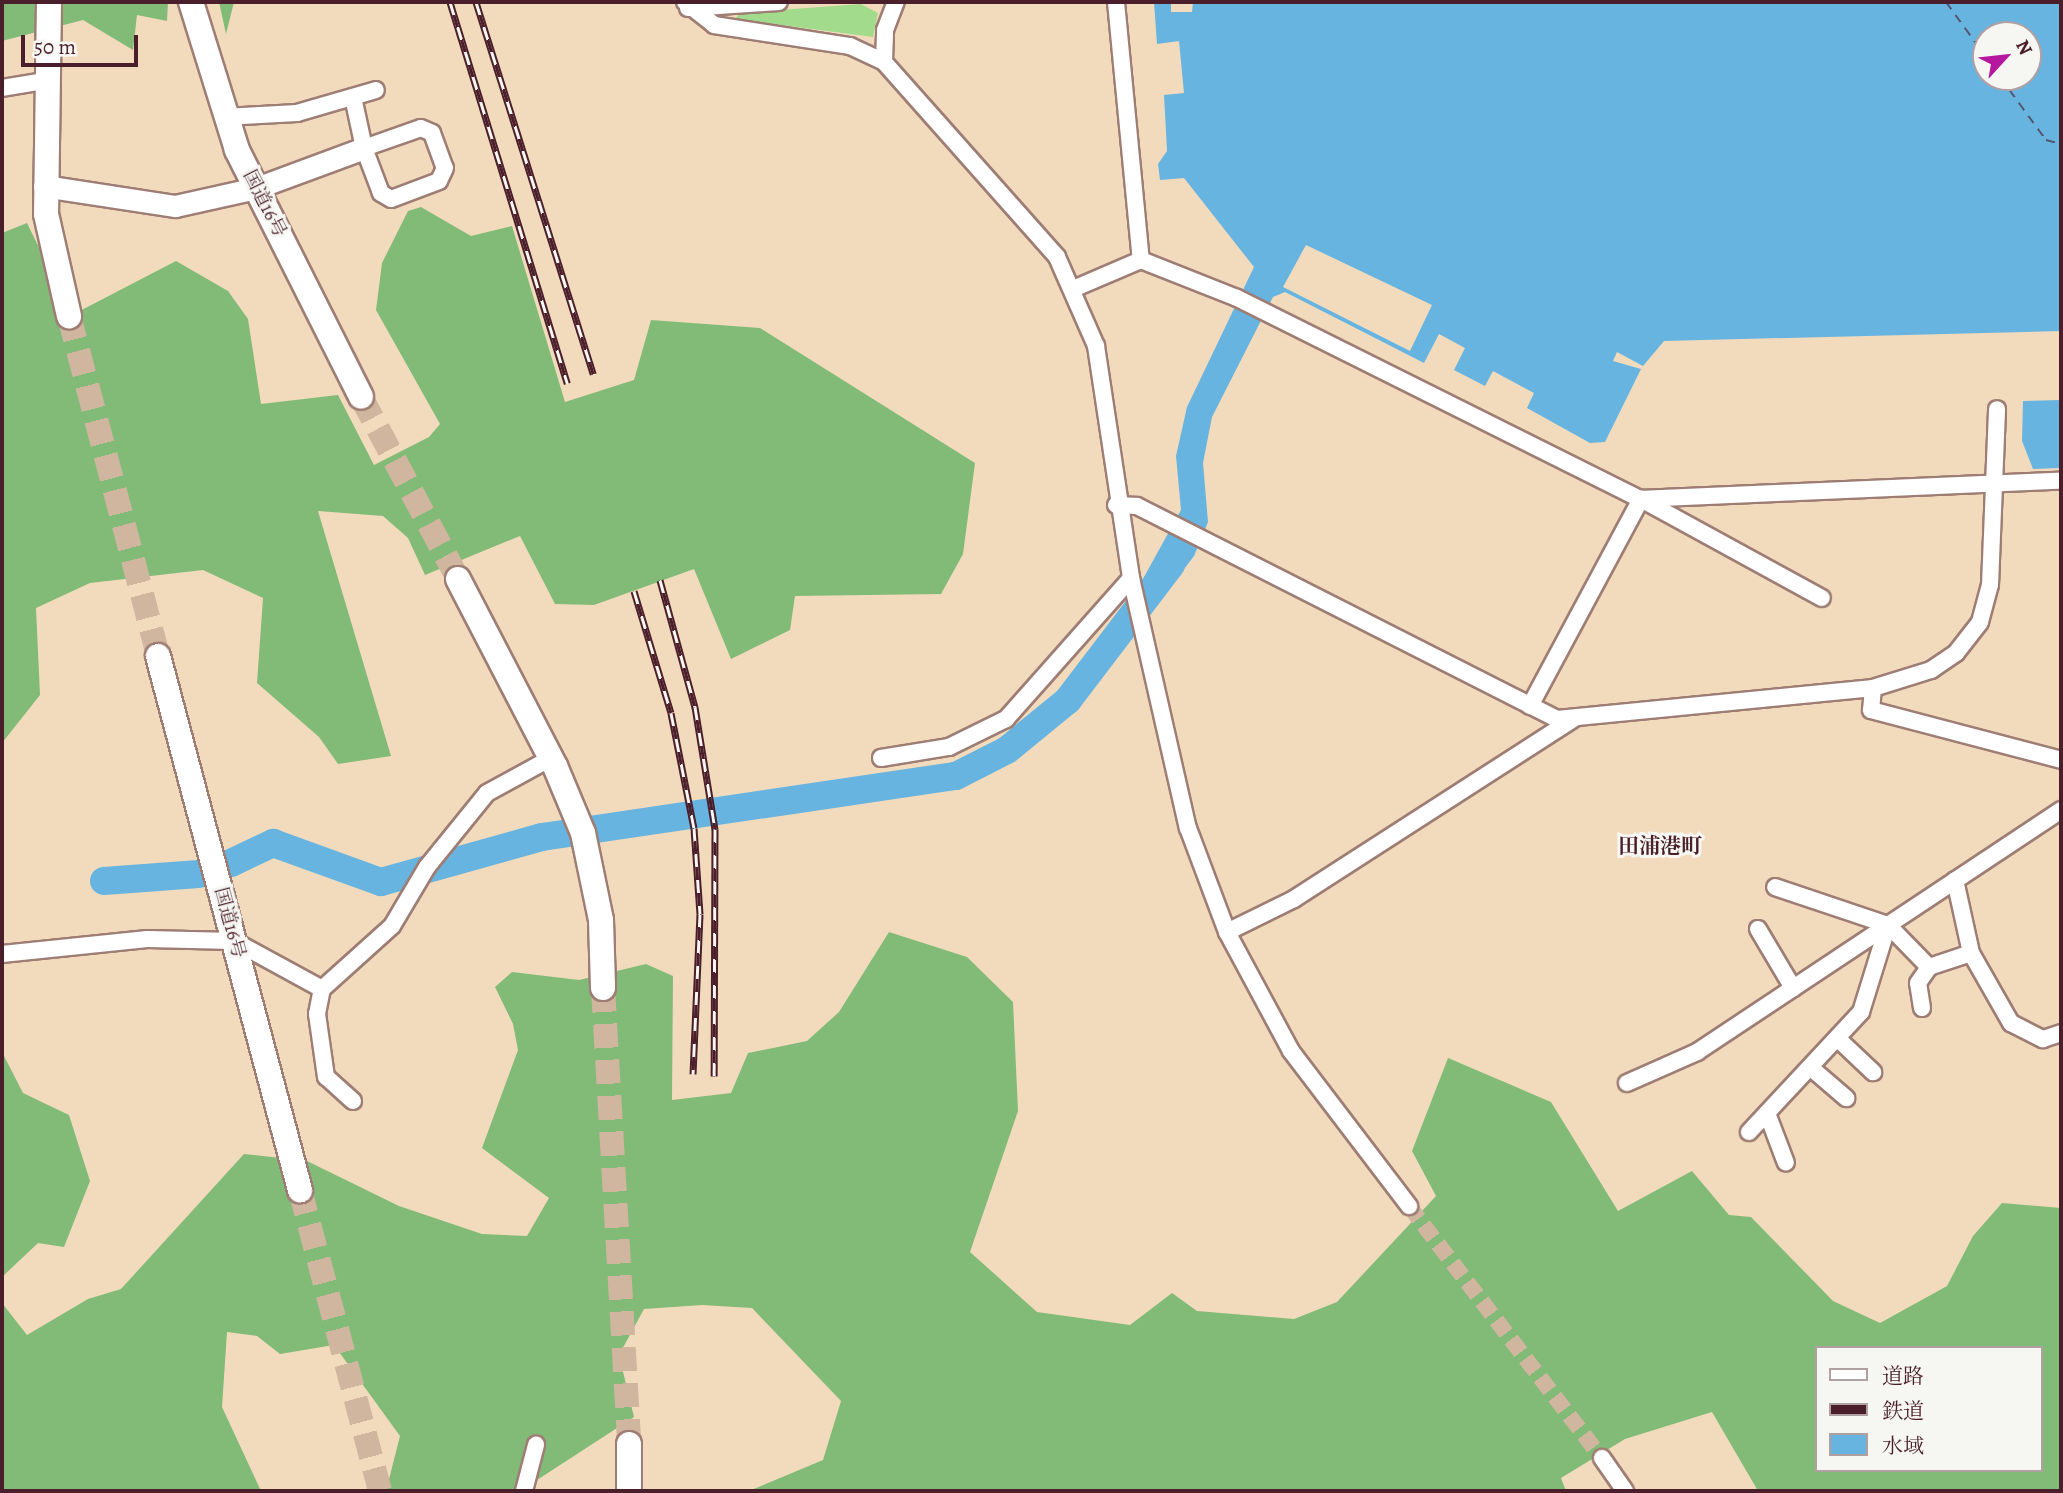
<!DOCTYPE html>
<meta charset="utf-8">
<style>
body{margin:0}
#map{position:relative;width:2063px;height:1493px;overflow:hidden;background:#f2dbbc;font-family:Alegreya,"Noto Serif JP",serif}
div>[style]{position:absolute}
.green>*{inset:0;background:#a3db8d}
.forest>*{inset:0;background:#82bb78}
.water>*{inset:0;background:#67b4e1}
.river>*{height:28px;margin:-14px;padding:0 14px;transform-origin:14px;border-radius:14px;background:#67b4e1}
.ferry>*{height:2px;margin-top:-1px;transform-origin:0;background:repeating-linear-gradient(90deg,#54536b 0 9px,transparent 0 16px)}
.minor-tunnel>*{height:16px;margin-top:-8px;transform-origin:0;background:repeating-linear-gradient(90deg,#d0b59f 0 16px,transparent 0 24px)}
.highway-tunnel>*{height:24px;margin-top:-12px;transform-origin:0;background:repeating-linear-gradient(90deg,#d0b59f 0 24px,transparent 0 36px)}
.roads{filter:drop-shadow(2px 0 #9e7d74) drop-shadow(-2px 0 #9e7d74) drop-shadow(0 2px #9e7d74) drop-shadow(0 -2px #9e7d74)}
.minor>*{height:16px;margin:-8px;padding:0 8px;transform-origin:8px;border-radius:8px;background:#fff}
.major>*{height:21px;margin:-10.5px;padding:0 10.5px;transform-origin:10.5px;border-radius:10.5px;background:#fff}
.highway>*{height:24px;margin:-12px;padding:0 12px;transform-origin:12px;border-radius:12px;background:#fff}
.rail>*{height:7px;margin-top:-3.5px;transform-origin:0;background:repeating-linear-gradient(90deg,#f6f6f2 0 13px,#4a1f2b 0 26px);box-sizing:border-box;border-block:2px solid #4a1f2b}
span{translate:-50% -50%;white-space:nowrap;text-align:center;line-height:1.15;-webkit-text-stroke:6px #f6f6f2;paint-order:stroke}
.street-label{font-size:19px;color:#4a1f2b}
.neighbourhood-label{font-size:21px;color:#4a1f2b;font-weight:700}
.frame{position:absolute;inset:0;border:4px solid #4a1f2b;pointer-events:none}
.legend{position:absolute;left:1815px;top:1346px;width:228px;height:126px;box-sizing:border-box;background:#f6f6f2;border:2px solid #b1a0a2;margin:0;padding:9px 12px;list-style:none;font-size:21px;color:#4a1f2b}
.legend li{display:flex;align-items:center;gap:14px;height:35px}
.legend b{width:35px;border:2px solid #b1a0a2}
.north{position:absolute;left:1972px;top:21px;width:70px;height:70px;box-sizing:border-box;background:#f6f6f2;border:2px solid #b1a0a2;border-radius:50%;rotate:63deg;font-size:19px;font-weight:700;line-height:28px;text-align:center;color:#4a1f2b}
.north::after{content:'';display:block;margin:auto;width:24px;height:32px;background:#b5179e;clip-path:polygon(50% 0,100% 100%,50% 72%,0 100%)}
.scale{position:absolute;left:21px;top:35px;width:117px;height:32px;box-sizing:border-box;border:4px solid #4a1f2b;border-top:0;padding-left:9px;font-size:21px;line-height:24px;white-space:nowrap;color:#4a1f2b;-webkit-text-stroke:5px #f6f6f2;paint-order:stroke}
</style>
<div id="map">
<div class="green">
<i style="clip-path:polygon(861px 4px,878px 13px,873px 37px,735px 19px,740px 13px)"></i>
</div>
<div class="forest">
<i style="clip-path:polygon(2px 2px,168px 2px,167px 21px,137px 15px,133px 50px,83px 20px,2px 41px)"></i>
<i style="clip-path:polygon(219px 2px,234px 2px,226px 34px)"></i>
<i style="clip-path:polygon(421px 207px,471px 236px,512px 226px,565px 402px,634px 380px,651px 320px,760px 328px,975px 463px,963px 554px,941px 594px,795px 596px,790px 630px,731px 659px,694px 569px,594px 605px,555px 604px,520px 536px,425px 575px,408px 538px,383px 516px,318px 511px,391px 756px,338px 764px,319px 737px,257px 683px,263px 598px,203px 570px,90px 583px,36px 608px,40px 695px,2px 743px,2px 233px,27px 223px,72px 315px,176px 261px,228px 291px,248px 319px,261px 404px,338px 395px,374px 465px,429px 437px,440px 424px,376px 310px,382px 263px,408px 211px)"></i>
<i style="clip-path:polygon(evenodd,889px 932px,967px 957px,1013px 1002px,1018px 1111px,970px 1252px,1037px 1312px,1130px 1325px,1172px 1293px,1197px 1311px,1294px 1319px,1337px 1302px,1436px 1196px,1412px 1151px,1448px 1058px,1551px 1102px,1618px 1211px,1692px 1171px,1729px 1215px,1751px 1217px,1833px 1301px,1880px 1323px,1947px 1286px,1973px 1236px,2002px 1203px,2061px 1208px,2061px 1491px,1758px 1491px,1712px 1412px,1625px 1439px,1561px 1478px,1566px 1491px,749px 1491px,823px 1460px,841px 1401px,752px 1308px,702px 1305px,644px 1309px,619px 1355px,634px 1417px,537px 1480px,531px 1491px,386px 1491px,400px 1436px,334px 1345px,280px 1354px,257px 1336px,227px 1332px,222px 1407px,261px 1491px,2px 1491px,2px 1303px,27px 1335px,88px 1299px,121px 1289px,244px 1154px,307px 1161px,399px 1206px,482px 1234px,527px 1236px,549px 1198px,482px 1148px,518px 1050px,513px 1024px,495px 987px,512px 972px,579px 980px,646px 964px,673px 976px,672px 1100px,731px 1093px,748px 1053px,807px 1041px,839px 1012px,889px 932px,1816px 1348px,2040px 1348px,2040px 1470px,1816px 1470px,1816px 1348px)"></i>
<i style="clip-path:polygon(2px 1052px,23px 1093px,69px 1115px,90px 1181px,64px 1247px,38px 1243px,2px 1277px)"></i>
</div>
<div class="water">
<i style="clip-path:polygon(evenodd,1154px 2px,1171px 2px,1171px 12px,1192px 12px,1193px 2px,2061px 2px,2061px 331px,1664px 341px,1643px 366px,1617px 352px,1613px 361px,1641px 369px,1605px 442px,1590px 443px,1527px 408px,1534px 393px,1493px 371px,1485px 386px,1454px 370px,1465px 348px,1439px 334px,1424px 363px,1285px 292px,1273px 297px,1212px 417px,1203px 463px,1208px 522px,1194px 556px,1153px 610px,1144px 577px,1181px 510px,1176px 456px,1187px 407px,1254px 267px,1184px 178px,1160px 180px,1158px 164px,1167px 151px,1164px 95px,1184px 93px,1179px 41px,1157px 44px,1154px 2px,1986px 35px,2028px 35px,2028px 77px,1986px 77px,1986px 35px,1154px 2px,1306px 245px,1432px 305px,1410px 351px,1283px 287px,1306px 245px)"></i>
<i style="clip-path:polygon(2061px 400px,2061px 468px,2033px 469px,2022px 441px,2023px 401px)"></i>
</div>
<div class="river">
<i style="left:231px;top:863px;width:47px;rotate:-25.5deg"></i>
<i style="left:273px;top:843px;width:115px;rotate:19.9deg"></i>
<i style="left:381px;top:882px;width:167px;rotate:-15.6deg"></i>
<i style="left:542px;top:837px;width:418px;rotate:-8.4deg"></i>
<i style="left:956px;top:776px;width:57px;rotate:-27deg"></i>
<i style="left:1007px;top:750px;width:79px;rotate:-39.3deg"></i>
<i style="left:1068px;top:700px;width:170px;rotate:-52.7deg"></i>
<i style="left:104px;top:881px;width:95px;rotate:-4.2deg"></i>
</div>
<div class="ferry">
<i style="left:1946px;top:2px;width:68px;rotate:54deg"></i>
<i style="left:2000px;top:77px;width:78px;rotate:53.9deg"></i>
<i style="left:2046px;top:140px;width:16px;rotate:15deg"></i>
</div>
<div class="minor-tunnel">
<i style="left:1409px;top:1206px;width:317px;rotate:52.6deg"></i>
</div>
<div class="highway-tunnel">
<i style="left:69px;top:316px;width:351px;rotate:75.3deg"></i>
<i style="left:361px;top:397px;width:206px;rotate:61.9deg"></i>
<i style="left:603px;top:988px;width:457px;rotate:86.7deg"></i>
<i style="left:300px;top:1190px;width:311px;rotate:75.1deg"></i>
</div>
<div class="roads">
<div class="minor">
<i style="left:685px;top:2px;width:37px;rotate:38deg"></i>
<i style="left:714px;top:25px;width:138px;rotate:8.8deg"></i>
<i style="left:850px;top:46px;width:38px;rotate:25deg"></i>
<i style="left:884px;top:62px;width:261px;rotate:48.4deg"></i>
<i style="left:1057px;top:257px;width:97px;rotate:66.3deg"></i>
<i style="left:1096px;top:346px;width:235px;rotate:81.4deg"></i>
<i style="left:1131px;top:578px;width:256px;rotate:77.2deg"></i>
<i style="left:1188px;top:828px;width:111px;rotate:69.4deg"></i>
<i style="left:1227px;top:932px;width:135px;rotate:61.7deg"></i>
<i style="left:1291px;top:1051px;width:195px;rotate:52.7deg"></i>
<i style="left:1116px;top:2px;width:259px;rotate:84.5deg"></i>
<i style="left:688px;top:8px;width:91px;rotate:-3.8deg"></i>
<i style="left:884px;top:62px;width:32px;rotate:-88deg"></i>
<i style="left:885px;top:30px;width:30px;rotate:-69deg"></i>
<i style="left:2px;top:88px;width:43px;rotate:-9.5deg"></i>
<i style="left:353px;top:97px;width:52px;rotate:77.8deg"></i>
<i style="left:224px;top:117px;width:73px;rotate:-3.1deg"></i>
<i style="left:297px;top:113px;width:82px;rotate:-16.2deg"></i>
<i style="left:421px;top:128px;width:12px;rotate:24deg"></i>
<i style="left:432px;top:133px;width:37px;rotate:70deg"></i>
<i style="left:445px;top:168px;width:14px;rotate:115deg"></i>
<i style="left:439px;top:181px;width:51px;rotate:159.4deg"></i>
<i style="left:391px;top:199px;width:12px;rotate:-149deg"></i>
<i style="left:381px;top:193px;width:48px;rotate:-110.7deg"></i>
<i style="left:364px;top:148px;width:60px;rotate:-19.3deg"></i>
<i style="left:1073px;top:289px;width:74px;rotate:-23.1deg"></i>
<i style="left:1141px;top:260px;width:103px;rotate:21.6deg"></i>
<i style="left:1237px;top:298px;width:451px;rotate:26.5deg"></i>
<i style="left:1641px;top:499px;width:206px;rotate:28.7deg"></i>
<i style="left:1116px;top:505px;width:21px;rotate:3deg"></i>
<i style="left:1137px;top:506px;width:471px;rotate:26.9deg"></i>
<i style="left:1557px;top:719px;width:318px;rotate:-5.6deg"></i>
<i style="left:1873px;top:688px;width:61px;rotate:-17.2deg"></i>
<i style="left:1931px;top:670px;width:30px;rotate:-34deg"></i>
<i style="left:1956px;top:653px;width:39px;rotate:-52deg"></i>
<i style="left:1980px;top:622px;width:38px;rotate:-75deg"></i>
<i style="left:1990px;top:585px;width:176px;rotate:-87.7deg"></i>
<i style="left:1873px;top:688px;width:22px;rotate:95deg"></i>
<i style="left:1871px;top:710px;width:196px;rotate:14.7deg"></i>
<i style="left:1530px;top:706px;width:235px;rotate:-61.8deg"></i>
<i style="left:1641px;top:499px;width:420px;rotate:-2.5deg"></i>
<i style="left:881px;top:758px;width:69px;rotate:-9.2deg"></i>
<i style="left:949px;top:747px;width:64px;rotate:-26.2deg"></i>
<i style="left:1006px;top:719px;width:188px;rotate:-48.4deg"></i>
<i style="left:1955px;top:880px;width:75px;rotate:77.6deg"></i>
<i style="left:1971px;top:953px;width:81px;rotate:60.3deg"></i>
<i style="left:2011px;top:1023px;width:36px;rotate:27deg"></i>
<i style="left:2043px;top:1039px;width:19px;rotate:-18deg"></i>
<i style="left:1888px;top:925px;width:59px;rotate:45.7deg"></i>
<i style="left:1758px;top:929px;width:69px;rotate:59.3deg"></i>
<i style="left:1227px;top:932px;width:75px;rotate:-26.2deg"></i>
<i style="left:1294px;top:899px;width:334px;rotate:-32.8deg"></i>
<i style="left:2px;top:954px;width:146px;rotate:-5.9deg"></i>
<i style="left:147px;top:939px;width:87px;rotate:1.3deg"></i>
<i style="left:234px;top:941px;width:100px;rotate:28.6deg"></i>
<i style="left:1922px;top:1008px;width:25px;rotate:-99deg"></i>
<i style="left:1918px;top:983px;width:19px;rotate:-55deg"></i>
<i style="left:1929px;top:967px;width:44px;rotate:-18.4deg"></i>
<i style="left:1837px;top:1038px;width:50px;rotate:43.4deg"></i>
<i style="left:1810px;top:1067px;width:48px;rotate:40.7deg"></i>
<i style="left:1627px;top:1083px;width:77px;rotate:-23.9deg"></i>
<i style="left:1697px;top:1052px;width:437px;rotate:-33.6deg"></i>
<i style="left:353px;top:1101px;width:36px;rotate:-138deg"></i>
<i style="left:326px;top:1077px;width:64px;rotate:-98.1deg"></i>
<i style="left:317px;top:1014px;width:25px;rotate:-79deg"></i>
<i style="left:322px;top:989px;width:94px;rotate:-42deg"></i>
<i style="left:392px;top:926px;width:69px;rotate:-59.3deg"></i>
<i style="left:427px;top:867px;width:95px;rotate:-51deg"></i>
<i style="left:487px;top:793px;width:73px;rotate:-28.7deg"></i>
<i style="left:1767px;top:1113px;width:53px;rotate:69.2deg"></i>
<i style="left:1749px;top:1132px;width:164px;rotate:-47deg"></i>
<i style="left:1861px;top:1012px;width:91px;rotate:-72.8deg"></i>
<i style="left:1888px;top:925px;width:119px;rotate:-161.4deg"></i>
<i style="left:1602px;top:1458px;width:40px;rotate:55.1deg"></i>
<i style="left:524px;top:1491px;width:48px;rotate:-75.4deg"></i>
</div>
<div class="major">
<i style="left:44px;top:186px;width:133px;rotate:8.7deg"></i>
<i style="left:175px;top:206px;width:83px;rotate:-12.5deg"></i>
<i style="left:256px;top:188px;width:115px;rotate:-20.3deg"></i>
</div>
<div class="highway">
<i style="left:49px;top:2px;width:212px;rotate:90.8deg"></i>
<i style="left:46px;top:214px;width:105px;rotate:77.3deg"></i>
<i style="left:191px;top:2px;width:155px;rotate:72.7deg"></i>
<i style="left:237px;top:150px;width:276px;rotate:63.3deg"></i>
<i style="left:458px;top:579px;width:211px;rotate:62.6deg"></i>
<i style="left:555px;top:766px;width:73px;rotate:67.3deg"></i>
<i style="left:583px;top:833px;width:89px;rotate:78.3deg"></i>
<i style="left:601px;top:920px;width:68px;rotate:88.3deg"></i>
<i style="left:158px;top:656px;width:553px;rotate:75.11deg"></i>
<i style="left:629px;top:1444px;width:47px;rotate:90deg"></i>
</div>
</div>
<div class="rail">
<i style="left:450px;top:2px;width:399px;rotate:72.9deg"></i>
<i style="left:476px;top:2px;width:390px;rotate:72.5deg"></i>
<i style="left:660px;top:580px;width:132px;rotate:74.6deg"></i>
<i style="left:695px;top:707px;width:124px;rotate:80.7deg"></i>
<i style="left:715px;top:829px;width:247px;rotate:90.2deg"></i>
<i style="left:634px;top:591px;width:127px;rotate:73.1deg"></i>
<i style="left:671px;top:713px;width:117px;rotate:78.7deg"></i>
<i style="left:694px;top:828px;width:86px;rotate:86deg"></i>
<i style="left:700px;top:914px;width:160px;rotate:92.5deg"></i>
</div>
<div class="street-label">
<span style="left:264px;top:204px;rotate:63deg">国道16号</span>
<span style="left:229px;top:923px;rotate:75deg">国道16号</span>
</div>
<div class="neighbourhood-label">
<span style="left:1660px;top:846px">田浦港町</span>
</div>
<div class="frame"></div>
<ul class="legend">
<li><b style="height:9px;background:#fff"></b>道路</li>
<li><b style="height:9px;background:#4a1f2b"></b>鉄道</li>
<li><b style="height:19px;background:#67b4e1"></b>水域</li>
</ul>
<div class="north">N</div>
<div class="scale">50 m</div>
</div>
